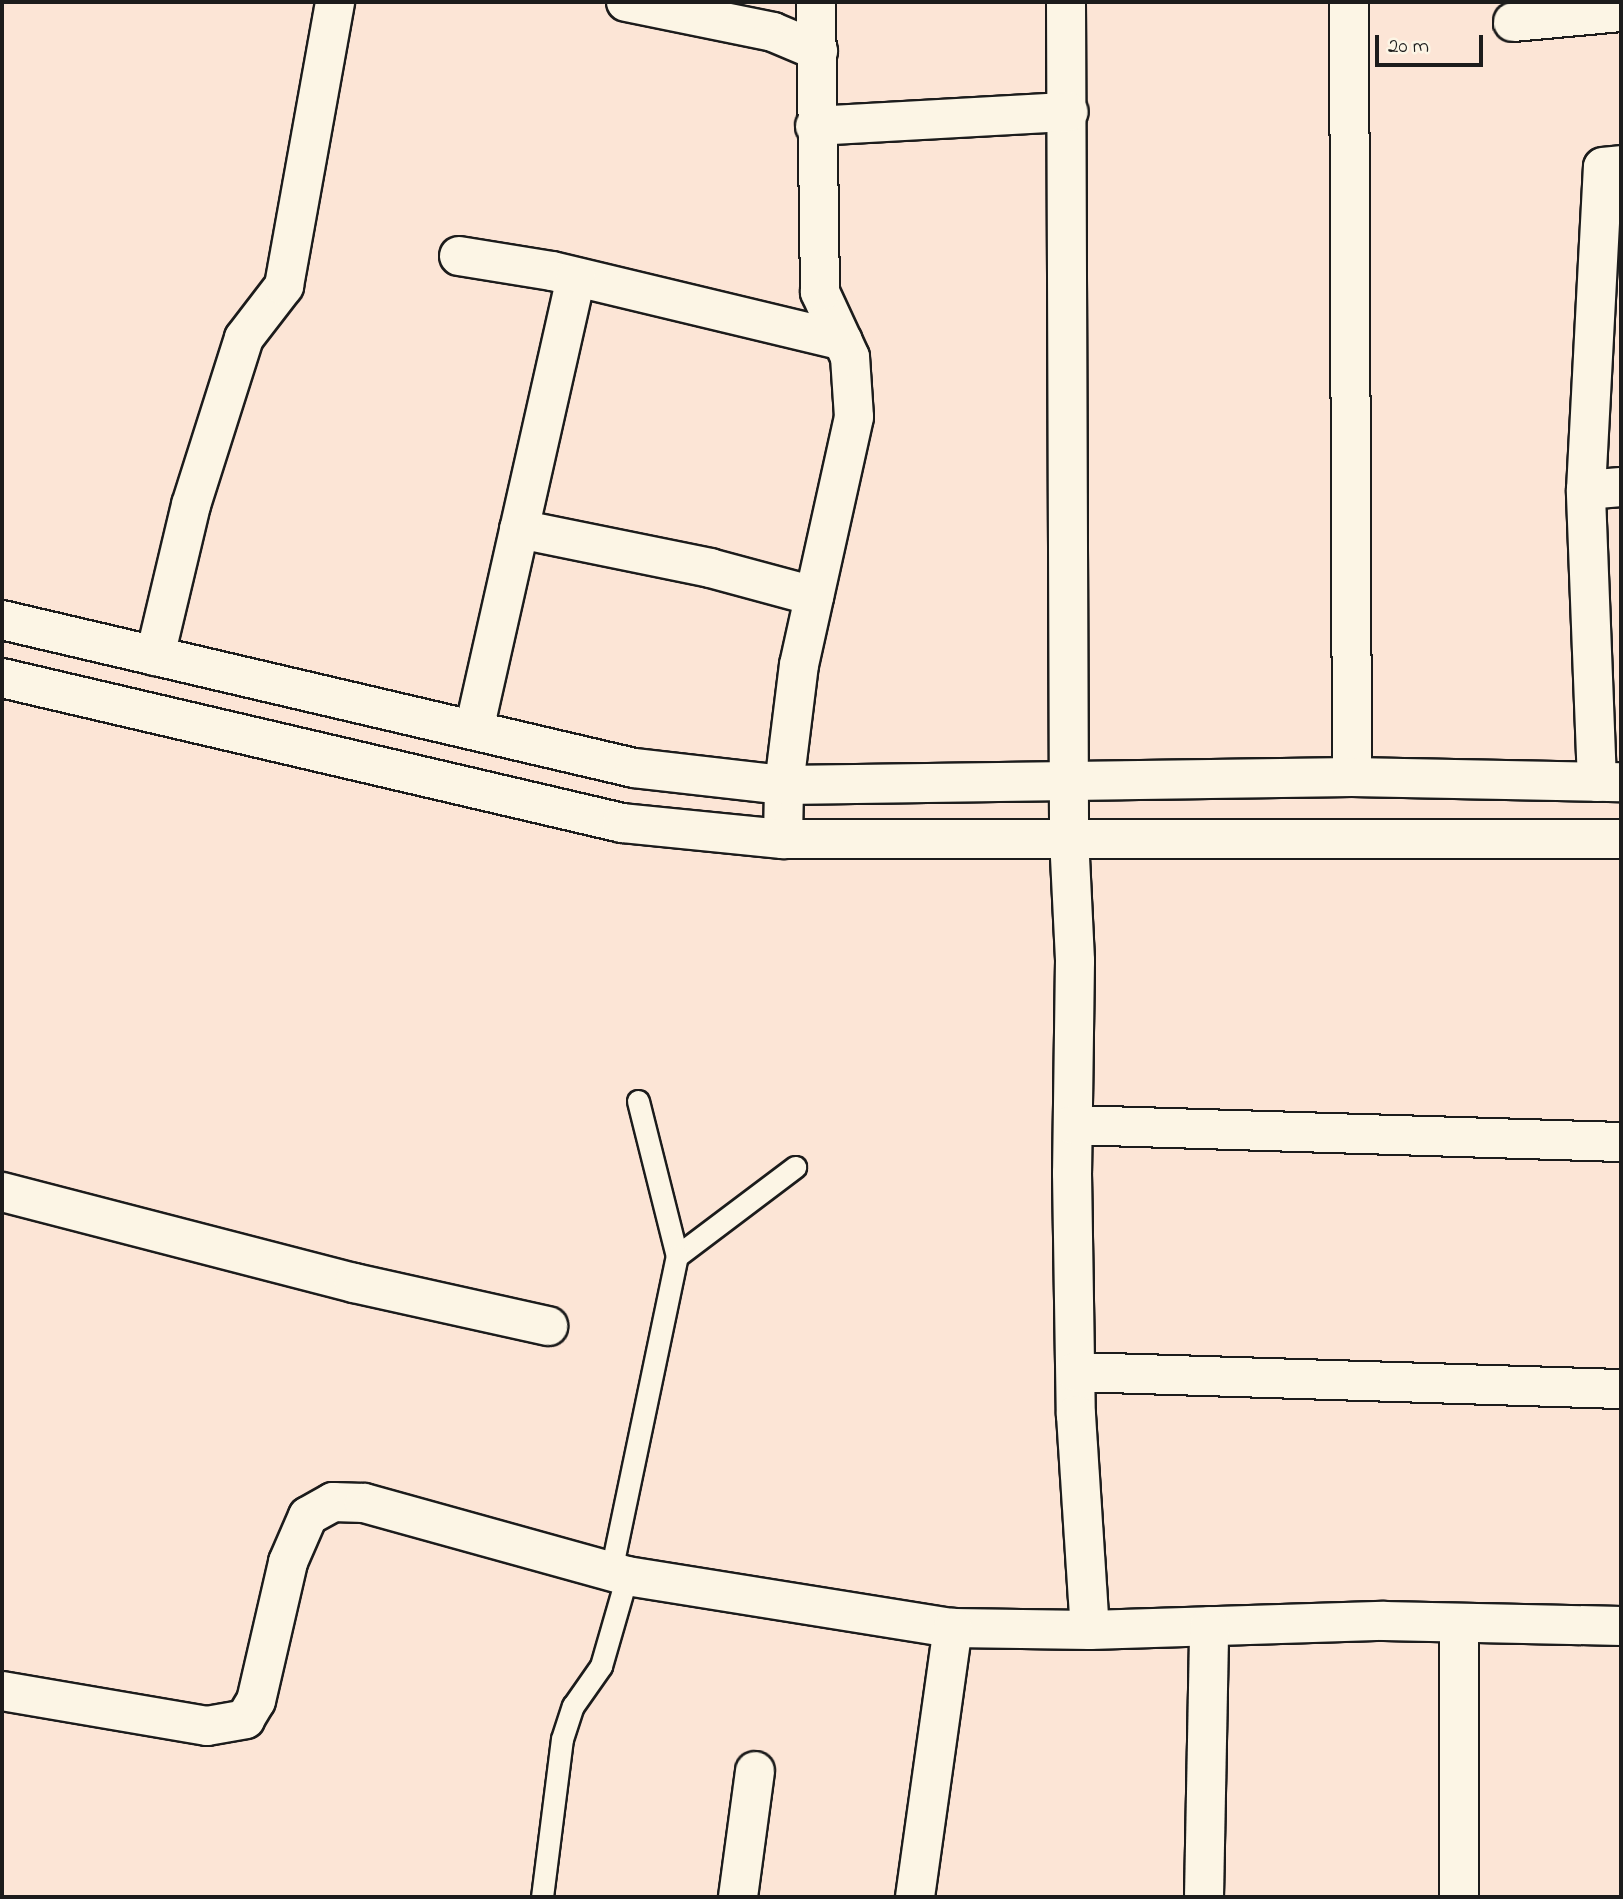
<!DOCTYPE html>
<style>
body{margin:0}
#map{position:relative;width:1623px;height:1899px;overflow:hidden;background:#fce5d6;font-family:"Indie Flower",sans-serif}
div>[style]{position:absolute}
.roads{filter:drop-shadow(2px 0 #1c1c1c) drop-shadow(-2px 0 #1c1c1c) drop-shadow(0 2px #1c1c1c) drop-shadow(0 -2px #1c1c1c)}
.service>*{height:21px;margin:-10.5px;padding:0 10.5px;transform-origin:10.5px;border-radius:10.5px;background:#fcf5e5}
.minor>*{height:38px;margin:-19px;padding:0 19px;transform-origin:19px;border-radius:19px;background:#fcf5e5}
.tertiary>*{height:38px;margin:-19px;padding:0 19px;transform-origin:19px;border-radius:19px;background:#fcf5e5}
span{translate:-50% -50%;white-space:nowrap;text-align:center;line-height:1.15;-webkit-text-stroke:7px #fcf5e5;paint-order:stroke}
.frame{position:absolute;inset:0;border:4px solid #1c1c1c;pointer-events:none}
.scale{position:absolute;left:1375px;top:35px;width:108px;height:32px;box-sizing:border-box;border:4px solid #1c1c1c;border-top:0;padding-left:9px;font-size:21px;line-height:24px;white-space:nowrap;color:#1c1c1c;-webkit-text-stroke:5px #fcf5e5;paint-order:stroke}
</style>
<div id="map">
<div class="roads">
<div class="service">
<i style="left:638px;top:1101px;width:160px;rotate:75.9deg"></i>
<i style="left:677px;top:1256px;width:148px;rotate:-37deg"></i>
<i style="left:611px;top:1571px;width:322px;rotate:-78.2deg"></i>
<i style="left:542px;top:1897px;width:159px;rotate:-82.8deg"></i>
<i style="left:562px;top:1739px;width:35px;rotate:-72deg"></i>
<i style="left:573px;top:1706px;width:49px;rotate:-55deg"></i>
<i style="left:601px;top:1666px;width:94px;rotate:-73.9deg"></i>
</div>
<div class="minor">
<i style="left:626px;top:2px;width:150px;rotate:11.5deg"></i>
<i style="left:773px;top:32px;width:49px;rotate:22.9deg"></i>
<i style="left:1066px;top:2px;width:835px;rotate:89.79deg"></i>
<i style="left:1069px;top:837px;width:124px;rotate:87.2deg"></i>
<i style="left:1075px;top:961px;width:212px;rotate:90.8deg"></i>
<i style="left:1072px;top:1173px;width:242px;rotate:89.1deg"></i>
<i style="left:1076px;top:1415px;width:215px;rotate:86.3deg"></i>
<i style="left:1349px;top:2px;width:775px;rotate:89.78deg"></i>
<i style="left:1513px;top:22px;width:108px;rotate:-5.3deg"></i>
<i style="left:815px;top:126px;width:254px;rotate:-3.2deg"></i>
<i style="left:459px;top:256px;width:94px;rotate:9.2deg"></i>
<i style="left:552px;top:271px;width:299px;rotate:13.5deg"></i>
<i style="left:1586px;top:490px;width:35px;rotate:-5deg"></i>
<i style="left:519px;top:529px;width:195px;rotate:11.5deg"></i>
<i style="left:710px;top:568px;width:108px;rotate:15.1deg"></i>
<i style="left:155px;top:656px;width:155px;rotate:-76.6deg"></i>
<i style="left:191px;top:505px;width:175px;rotate:-72.4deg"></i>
<i style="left:244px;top:338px;width:66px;rotate:-52.4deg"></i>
<i style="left:284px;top:286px;width:289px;rotate:-79.8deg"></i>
<i style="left:474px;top:730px;width:464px;rotate:-77.3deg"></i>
<i style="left:1597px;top:782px;width:292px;rotate:-92.2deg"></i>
<i style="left:1586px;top:490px;width:323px;rotate:-87deg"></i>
<i style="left:1603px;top:167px;width:18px;rotate:-6deg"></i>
<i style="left:783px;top:839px;width:54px;rotate:-88.9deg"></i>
<i style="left:784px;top:785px;width:121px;rotate:-82.9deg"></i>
<i style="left:799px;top:665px;width:254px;rotate:-77.5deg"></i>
<i style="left:854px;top:417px;width:60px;rotate:-93.8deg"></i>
<i style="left:850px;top:357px;width:72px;rotate:-114.8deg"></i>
<i style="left:820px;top:292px;width:290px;rotate:-90.8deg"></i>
<i style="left:1073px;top:1125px;width:548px;rotate:1.78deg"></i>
<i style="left:2px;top:1192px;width:364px;rotate:14.5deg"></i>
<i style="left:354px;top:1283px;width:199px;rotate:12.5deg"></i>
<i style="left:1076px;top:1372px;width:545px;rotate:1.79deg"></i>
<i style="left:2px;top:1691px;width:208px;rotate:9.7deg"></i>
<i style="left:207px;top:1726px;width:39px;rotate:-10deg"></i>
<i style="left:245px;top:1719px;width:21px;rotate:-59deg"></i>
<i style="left:256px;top:1701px;width:143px;rotate:-77deg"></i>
<i style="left:288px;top:1562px;width:50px;rotate:-66.5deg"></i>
<i style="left:308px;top:1516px;width:29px;rotate:-29deg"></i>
<i style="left:333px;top:1502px;width:31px;rotate:2deg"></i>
<i style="left:364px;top:1503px;width:273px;rotate:15.5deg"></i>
<i style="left:627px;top:1576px;width:330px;rotate:9.1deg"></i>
<i style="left:953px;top:1628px;width:137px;rotate:0.8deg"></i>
<i style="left:1090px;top:1630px;width:294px;rotate:-1.8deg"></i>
<i style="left:1384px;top:1621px;width:237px;rotate:1.2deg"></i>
<i style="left:738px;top:1897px;width:127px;rotate:-82.3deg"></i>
<i style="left:915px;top:1897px;width:272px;rotate:-82deg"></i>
<i style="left:1204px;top:1897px;width:271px;rotate:-88.9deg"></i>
<i style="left:1459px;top:1897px;width:274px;rotate:-90deg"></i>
</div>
<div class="tertiary">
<i style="left:2px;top:620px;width:649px;rotate:13.18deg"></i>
<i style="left:634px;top:768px;width:151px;rotate:6.5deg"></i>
<i style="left:784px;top:785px;width:568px;rotate:-0.81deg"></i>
<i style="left:1352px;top:777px;width:269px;rotate:1.1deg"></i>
<i style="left:2px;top:678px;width:637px;rotate:13.16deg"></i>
<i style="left:622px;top:823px;width:162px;rotate:5.7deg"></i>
<i style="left:783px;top:839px;width:838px"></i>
</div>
</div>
<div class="frame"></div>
<div class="scale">20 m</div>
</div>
